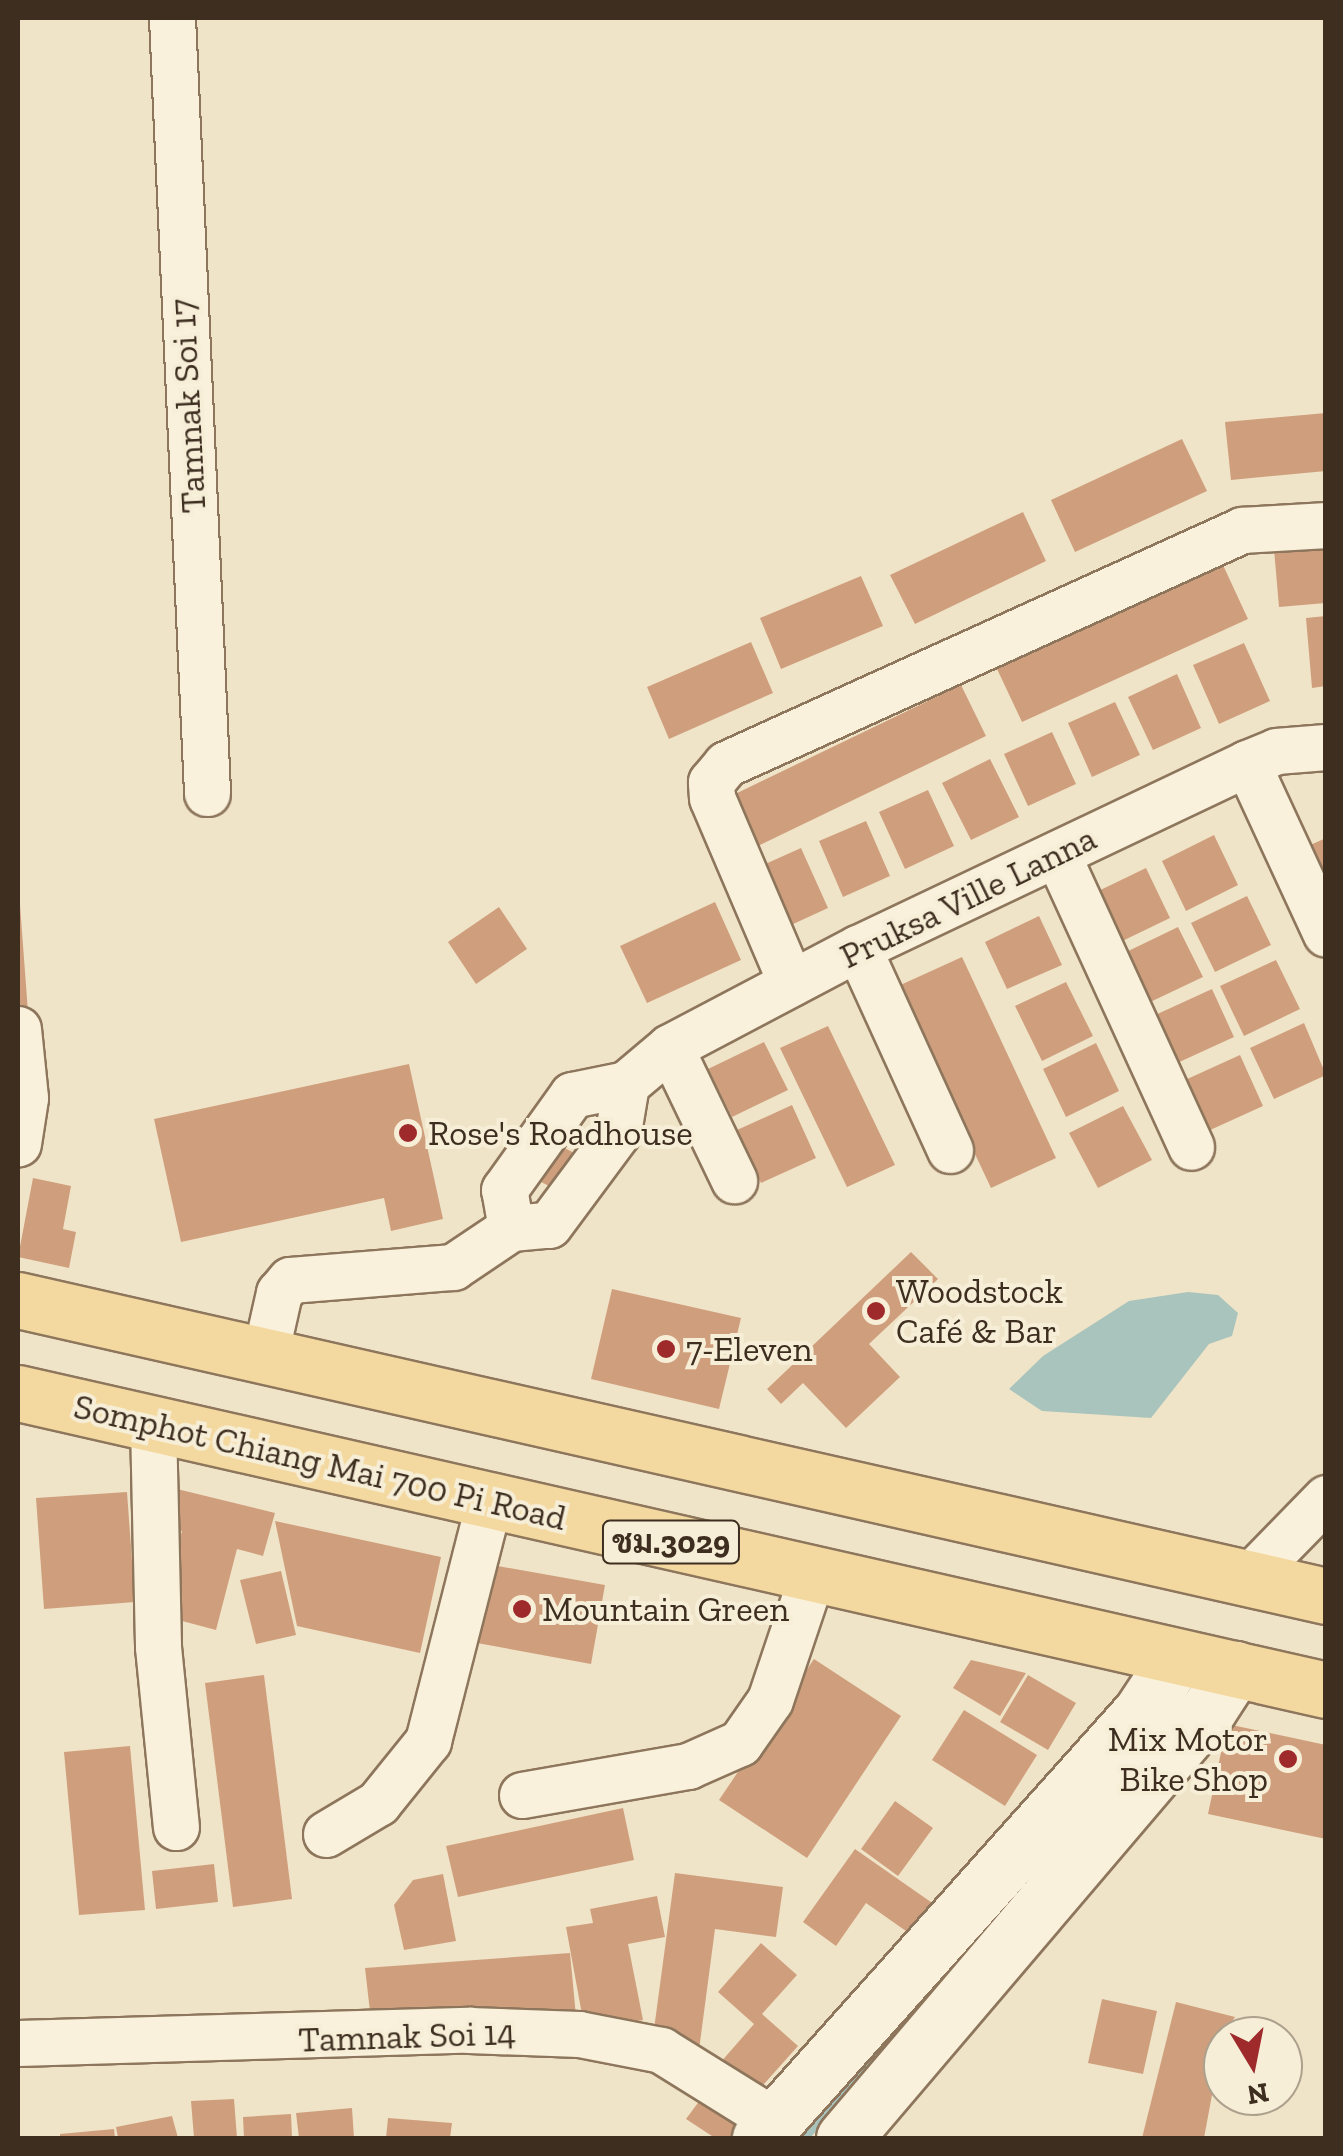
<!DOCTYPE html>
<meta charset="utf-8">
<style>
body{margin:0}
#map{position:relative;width:1343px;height:2156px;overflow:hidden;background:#f0e4c8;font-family:"Zilla Slab",Sarabun,serif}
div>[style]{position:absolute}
.water>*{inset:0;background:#a9c4bc}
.stream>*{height:12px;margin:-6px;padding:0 6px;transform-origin:6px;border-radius:6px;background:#a9c4bc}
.building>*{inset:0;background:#cf9f7d}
.roads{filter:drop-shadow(2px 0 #8d765c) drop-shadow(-2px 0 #8d765c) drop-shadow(0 2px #8d765c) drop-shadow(0 -2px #8d765c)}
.minor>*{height:45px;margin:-22.5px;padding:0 22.5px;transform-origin:22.5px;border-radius:22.5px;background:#faf1dc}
.tertiary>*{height:55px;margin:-27.5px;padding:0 27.5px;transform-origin:27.5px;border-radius:27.5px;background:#faf1dc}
.primary>*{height:55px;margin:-27.5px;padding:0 27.5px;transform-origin:27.5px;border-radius:27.5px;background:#f3d9a0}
.dots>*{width:28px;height:28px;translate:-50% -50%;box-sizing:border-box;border:5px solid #f7eed8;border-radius:50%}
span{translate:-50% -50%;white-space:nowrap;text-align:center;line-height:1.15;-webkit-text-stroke:8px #f7eed8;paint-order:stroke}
.shield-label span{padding:2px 8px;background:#f7eed8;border:2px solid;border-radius:8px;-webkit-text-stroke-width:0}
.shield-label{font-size:32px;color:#3d2e20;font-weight:700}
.street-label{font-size:35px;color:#3d2e20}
.poi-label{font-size:35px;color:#3d2e20}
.left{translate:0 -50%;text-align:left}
.right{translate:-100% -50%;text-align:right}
.frame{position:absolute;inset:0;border:20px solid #3d2e20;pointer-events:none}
.north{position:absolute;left:1203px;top:2016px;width:100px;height:100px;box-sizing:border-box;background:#f7eed8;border:2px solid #ada18e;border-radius:50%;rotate:170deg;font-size:28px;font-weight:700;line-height:40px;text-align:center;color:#3d2e20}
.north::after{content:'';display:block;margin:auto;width:35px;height:45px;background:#9e2a2b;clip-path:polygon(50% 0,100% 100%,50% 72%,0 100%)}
</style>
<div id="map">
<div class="water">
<i style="clip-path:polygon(1188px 1292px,1218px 1295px,1238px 1313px,1232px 1336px,1209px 1344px,1151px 1418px,1042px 1411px,1009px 1389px,1043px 1356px,1129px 1301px)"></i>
</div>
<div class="stream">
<i style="left:802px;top:2138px;width:240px;rotate:-48.5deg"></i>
</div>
<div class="building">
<i style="clip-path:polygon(1326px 413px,1326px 471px,1231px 480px,1225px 422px)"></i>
<i style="clip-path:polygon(1182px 439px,1207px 491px,1075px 552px,1051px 500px)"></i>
<i style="clip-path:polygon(1023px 512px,1046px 561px,915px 624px,890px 575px)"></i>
<i style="clip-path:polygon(1326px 545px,1326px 603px,1279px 607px,1274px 549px)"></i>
<i style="clip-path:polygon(1223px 565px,1248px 619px,1022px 722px,997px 669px)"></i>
<i style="clip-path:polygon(861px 576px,883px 626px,781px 669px,760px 618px)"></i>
<i style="clip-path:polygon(1326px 616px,1326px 686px,1312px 688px,1306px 618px)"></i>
<i style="clip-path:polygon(751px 642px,773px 693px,669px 739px,647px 687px)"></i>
<i style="clip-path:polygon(1244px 643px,1270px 701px,1219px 724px,1193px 665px)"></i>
<i style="clip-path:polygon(1177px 674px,1201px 728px,1153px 750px,1128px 697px)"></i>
<i style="clip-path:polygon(961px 685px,986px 736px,758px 846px,733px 795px)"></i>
<i style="clip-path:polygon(1115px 702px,1140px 755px,1092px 777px,1068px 723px)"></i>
<i style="clip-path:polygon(1052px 732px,1076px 784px,1028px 806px,1004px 754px)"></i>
<i style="clip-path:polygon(990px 759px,1019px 817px,971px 840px,942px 783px)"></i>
<i style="clip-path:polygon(928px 790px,954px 846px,905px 869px,879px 812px)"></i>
<i style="clip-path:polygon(866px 821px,890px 876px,843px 897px,819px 841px)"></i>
<i style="clip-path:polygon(1214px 835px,1238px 885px,1186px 911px,1162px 861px)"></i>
<i style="clip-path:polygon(1326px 838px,1326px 880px,1308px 846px)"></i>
<i style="clip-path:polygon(801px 848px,828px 908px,778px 931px,750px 871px)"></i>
<i style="clip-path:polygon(1146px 868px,1170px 918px,1112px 946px,1088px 896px)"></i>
<i style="clip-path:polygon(18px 878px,28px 1012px,18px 1012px)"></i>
<i style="clip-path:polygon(1247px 896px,1271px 945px,1215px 972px,1191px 923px)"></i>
<i style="clip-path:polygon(715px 902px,741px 960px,647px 1003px,620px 946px)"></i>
<i style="clip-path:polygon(499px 907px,527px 949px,476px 984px,448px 942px)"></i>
<i style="clip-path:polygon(1039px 916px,1062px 965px,1007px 989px,985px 942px)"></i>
<i style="clip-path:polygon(1178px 927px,1203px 977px,1146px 1004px,1122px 954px)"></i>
<i style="clip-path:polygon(962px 957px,1056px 1158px,991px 1188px,896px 987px)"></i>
<i style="clip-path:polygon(1276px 960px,1300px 1009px,1244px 1036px,1220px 986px)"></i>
<i style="clip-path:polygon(1066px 982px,1093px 1036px,1042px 1061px,1015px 1006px)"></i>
<i style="clip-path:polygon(1212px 989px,1234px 1037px,1175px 1064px,1153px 1016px)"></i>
<i style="clip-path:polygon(1304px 1023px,1326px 1075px,1274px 1099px,1250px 1048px)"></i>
<i style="clip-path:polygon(828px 1026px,895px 1165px,847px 1187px,780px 1048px)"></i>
<i style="clip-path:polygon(764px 1042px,788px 1090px,732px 1117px,708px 1069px)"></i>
<i style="clip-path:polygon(1096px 1043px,1119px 1091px,1066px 1117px,1043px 1069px)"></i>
<i style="clip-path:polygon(1240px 1055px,1263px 1106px,1208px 1131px,1185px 1080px)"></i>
<i style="clip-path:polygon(409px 1064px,443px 1219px,391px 1231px,384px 1198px,181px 1242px,154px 1119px)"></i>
<i style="clip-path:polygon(792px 1105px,816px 1158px,761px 1183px,737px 1130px)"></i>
<i style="clip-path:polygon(1123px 1106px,1152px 1160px,1098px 1188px,1069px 1133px)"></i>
<i style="clip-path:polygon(551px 1141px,584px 1158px,565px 1194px,531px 1177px)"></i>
<i style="clip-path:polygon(33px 1178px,71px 1186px,63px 1229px,76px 1232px,69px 1268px,18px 1257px)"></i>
<i style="clip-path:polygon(911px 1252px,938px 1279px,869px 1344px,900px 1377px,846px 1428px,803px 1383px,781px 1404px,767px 1389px)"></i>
<i style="clip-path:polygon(612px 1289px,741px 1318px,719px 1409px,591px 1379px)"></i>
<i style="clip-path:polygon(173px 1488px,275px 1513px,263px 1556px,237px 1549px,216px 1630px,167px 1617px,181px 1562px,174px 1561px,182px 1531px,163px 1526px)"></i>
<i style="clip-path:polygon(127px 1492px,135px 1602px,44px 1609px,36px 1498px)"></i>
<i style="clip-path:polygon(275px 1521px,441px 1557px,420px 1653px,297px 1626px)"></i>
<i style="clip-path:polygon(481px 1563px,605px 1585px,591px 1664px,466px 1641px)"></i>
<i style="clip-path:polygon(281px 1571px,296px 1635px,256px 1644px,240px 1580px)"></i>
<i style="clip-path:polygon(814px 1659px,901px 1716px,807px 1858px,719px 1800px)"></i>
<i style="clip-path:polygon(971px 1660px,1026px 1673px,1000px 1716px,953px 1688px)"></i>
<i style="clip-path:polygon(264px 1675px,292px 1899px,233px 1907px,205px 1683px)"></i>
<i style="clip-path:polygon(1028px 1675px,1076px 1703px,1048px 1750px,1000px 1722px)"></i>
<i style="clip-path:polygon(964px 1710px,1037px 1755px,1005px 1806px,932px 1760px)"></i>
<i style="clip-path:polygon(1227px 1724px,1326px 1745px,1326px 1839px,1208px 1814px)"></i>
<i style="clip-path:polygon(130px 1746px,145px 1910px,79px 1915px,64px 1752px)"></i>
<i style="clip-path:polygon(895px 1801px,933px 1828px,898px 1876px,861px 1849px)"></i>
<i style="clip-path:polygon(623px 1808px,634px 1860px,458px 1897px,446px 1846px)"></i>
<i style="clip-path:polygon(855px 1849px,938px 1907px,916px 1938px,866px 1903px,836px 1946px,803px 1922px)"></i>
<i style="clip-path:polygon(214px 1864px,218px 1902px,156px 1909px,152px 1871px)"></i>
<i style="clip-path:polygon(675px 1873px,783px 1887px,776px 1937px,715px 1929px,699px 2050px,652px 2044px)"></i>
<i style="clip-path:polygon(443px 1874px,456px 1941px,404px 1950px,394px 1905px,413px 1880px)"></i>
<i style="clip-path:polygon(657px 1896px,665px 1937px,628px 1944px,643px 2020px,585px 2031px,566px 1927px,593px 1923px,590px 1909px)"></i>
<i style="clip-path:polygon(761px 1943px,797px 1975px,762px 2014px,798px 2046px,755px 2094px,720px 2063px,754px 2024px,718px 1992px)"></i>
<i style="clip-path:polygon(570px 1953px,576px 2016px,372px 2029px,365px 1968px)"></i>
<i style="clip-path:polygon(1102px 1999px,1157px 2011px,1143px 2074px,1088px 2063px)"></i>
<i style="clip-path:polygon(1176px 2002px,1235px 2017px,1223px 2036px,1204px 2138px,1142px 2138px)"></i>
<i style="clip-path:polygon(234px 2099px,237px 2138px,194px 2138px,191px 2101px)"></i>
<i style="clip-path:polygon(700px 2100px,739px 2126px,731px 2138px,715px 2138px,686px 2119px)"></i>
<i style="clip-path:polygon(352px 2108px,354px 2138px,299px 2138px,296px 2113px)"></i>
<i style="clip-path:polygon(291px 2114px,292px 2138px,244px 2138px,243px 2117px)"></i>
<i style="clip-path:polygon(172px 2116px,178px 2138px,118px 2138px,116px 2127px)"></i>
<i style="clip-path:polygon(388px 2118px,452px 2123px,450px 2138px,386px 2138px)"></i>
<i style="clip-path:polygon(114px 2129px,115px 2138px,60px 2138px,60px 2134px)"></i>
</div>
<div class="roads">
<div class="minor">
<i style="left:172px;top:18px;width:776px;rotate:87.41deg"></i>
<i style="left:1247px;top:763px;width:188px;rotate:65.2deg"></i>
<i style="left:1057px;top:854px;width:322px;rotate:65.4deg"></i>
<i style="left:858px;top:948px;width:222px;rotate:65.5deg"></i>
<i style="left:791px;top:983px;width:201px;rotate:-113.1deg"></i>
<i style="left:712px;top:798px;width:16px;rotate:-94deg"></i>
<i style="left:711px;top:782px;width:23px;rotate:-50deg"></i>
<i style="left:726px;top:764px;width:567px;rotate:-24.39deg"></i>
<i style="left:1242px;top:530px;width:84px;rotate:-3.4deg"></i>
<i style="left:18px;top:1029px;width:69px;rotate:84.2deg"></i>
<i style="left:25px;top:1098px;width:46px;rotate:98.8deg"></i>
<i style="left:670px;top:1047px;width:148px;rotate:64.3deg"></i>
<i style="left:511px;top:1228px;width:39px;rotate:-100deg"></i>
<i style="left:504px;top:1190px;width:117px;rotate:-54.4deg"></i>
<i style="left:572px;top:1095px;width:55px;rotate:-11.5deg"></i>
<i style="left:626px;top:1084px;width:57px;rotate:-40.1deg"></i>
<i style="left:670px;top:1047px;width:212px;rotate:-27.8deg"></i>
<i style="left:858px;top:948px;width:431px;rotate:-25.4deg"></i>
<i style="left:1247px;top:763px;width:31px;rotate:-22deg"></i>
<i style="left:1276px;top:751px;width:50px;rotate:-4.6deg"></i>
<i style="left:511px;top:1228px;width:38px;rotate:-5deg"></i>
<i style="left:549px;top:1225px;width:116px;rotate:-53.4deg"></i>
<i style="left:618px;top:1132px;width:49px;rotate:-80.5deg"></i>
<i style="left:265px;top:1355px;width:64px;rotate:-77.3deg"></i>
<i style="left:279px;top:1293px;width:17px;rotate:-50deg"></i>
<i style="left:290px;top:1280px;width:164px;rotate:-4.6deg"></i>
<i style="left:453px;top:1267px;width:70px;rotate:-33.9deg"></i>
<i style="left:153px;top:1424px;width:223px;rotate:88.7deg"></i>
<i style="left:158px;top:1647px;width:181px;rotate:84.3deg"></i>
<i style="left:1248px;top:1578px;width:112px;rotate:-45.7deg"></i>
<i style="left:522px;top:1795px;width:169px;rotate:-9.9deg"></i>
<i style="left:688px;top:1766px;width:57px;rotate:-23.9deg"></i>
<i style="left:740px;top:1743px;width:52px;rotate:-55.1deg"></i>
<i style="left:770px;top:1700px;width:132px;rotate:-71.4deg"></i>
<i style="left:326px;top:1834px;width:61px;rotate:-30.8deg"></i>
<i style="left:378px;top:1803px;width:80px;rotate:-51.1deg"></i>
<i style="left:428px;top:1741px;width:248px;rotate:-75.7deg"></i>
<i style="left:18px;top:2043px;width:451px;rotate:-1.7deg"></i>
<i style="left:469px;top:2030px;width:110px;rotate:2.1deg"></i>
<i style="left:579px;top:2034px;width:84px;rotate:11deg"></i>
<i style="left:661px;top:2050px;width:134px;rotate:31.9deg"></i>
</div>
<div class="tertiary">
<i style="left:760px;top:2138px;width:572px;rotate:-48.19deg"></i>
<i style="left:1141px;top:1712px;width:64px;rotate:-56.6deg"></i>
<i style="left:844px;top:2138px;width:563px;rotate:-49.61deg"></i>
<i style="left:1209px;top:1709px;width:48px;rotate:-57deg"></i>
</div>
<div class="primary">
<i style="left:18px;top:1300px;width:1341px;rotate:12.75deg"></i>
<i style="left:18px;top:1393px;width:1341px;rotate:12.79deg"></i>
</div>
</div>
<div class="dots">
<i style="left:408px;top:1133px;background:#9e2a2b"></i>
<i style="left:876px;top:1311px;background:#9e2a2b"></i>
<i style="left:666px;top:1349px;background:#9e2a2b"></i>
<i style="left:522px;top:1609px;background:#9e2a2b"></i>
<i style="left:1288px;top:1759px;background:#9e2a2b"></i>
</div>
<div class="shield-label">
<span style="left:671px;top:1542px">ชม.3029</span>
</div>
<div class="street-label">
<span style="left:188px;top:406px;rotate:-93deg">Tamnak Soi 17</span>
<span style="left:968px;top:897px;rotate:-26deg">Pruksa Ville Lanna</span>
<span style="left:320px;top:1462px;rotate:13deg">Somphot Chiang Mai 700 Pi Road</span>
<span style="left:407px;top:2036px;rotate:-2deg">Tamnak Soi 14</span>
</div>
<div class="poi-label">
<span class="left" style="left:428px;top:1133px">Rose's Roadhouse</span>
<span class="left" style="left:896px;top:1311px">Woodstock<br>Café &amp; Bar</span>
<span class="left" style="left:686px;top:1349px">7-Eleven</span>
<span class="left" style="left:542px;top:1609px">Mountain Green</span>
<span class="right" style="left:1268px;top:1759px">Mix Motor<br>Bike Shop</span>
</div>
<div class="frame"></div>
<div class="north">N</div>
</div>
